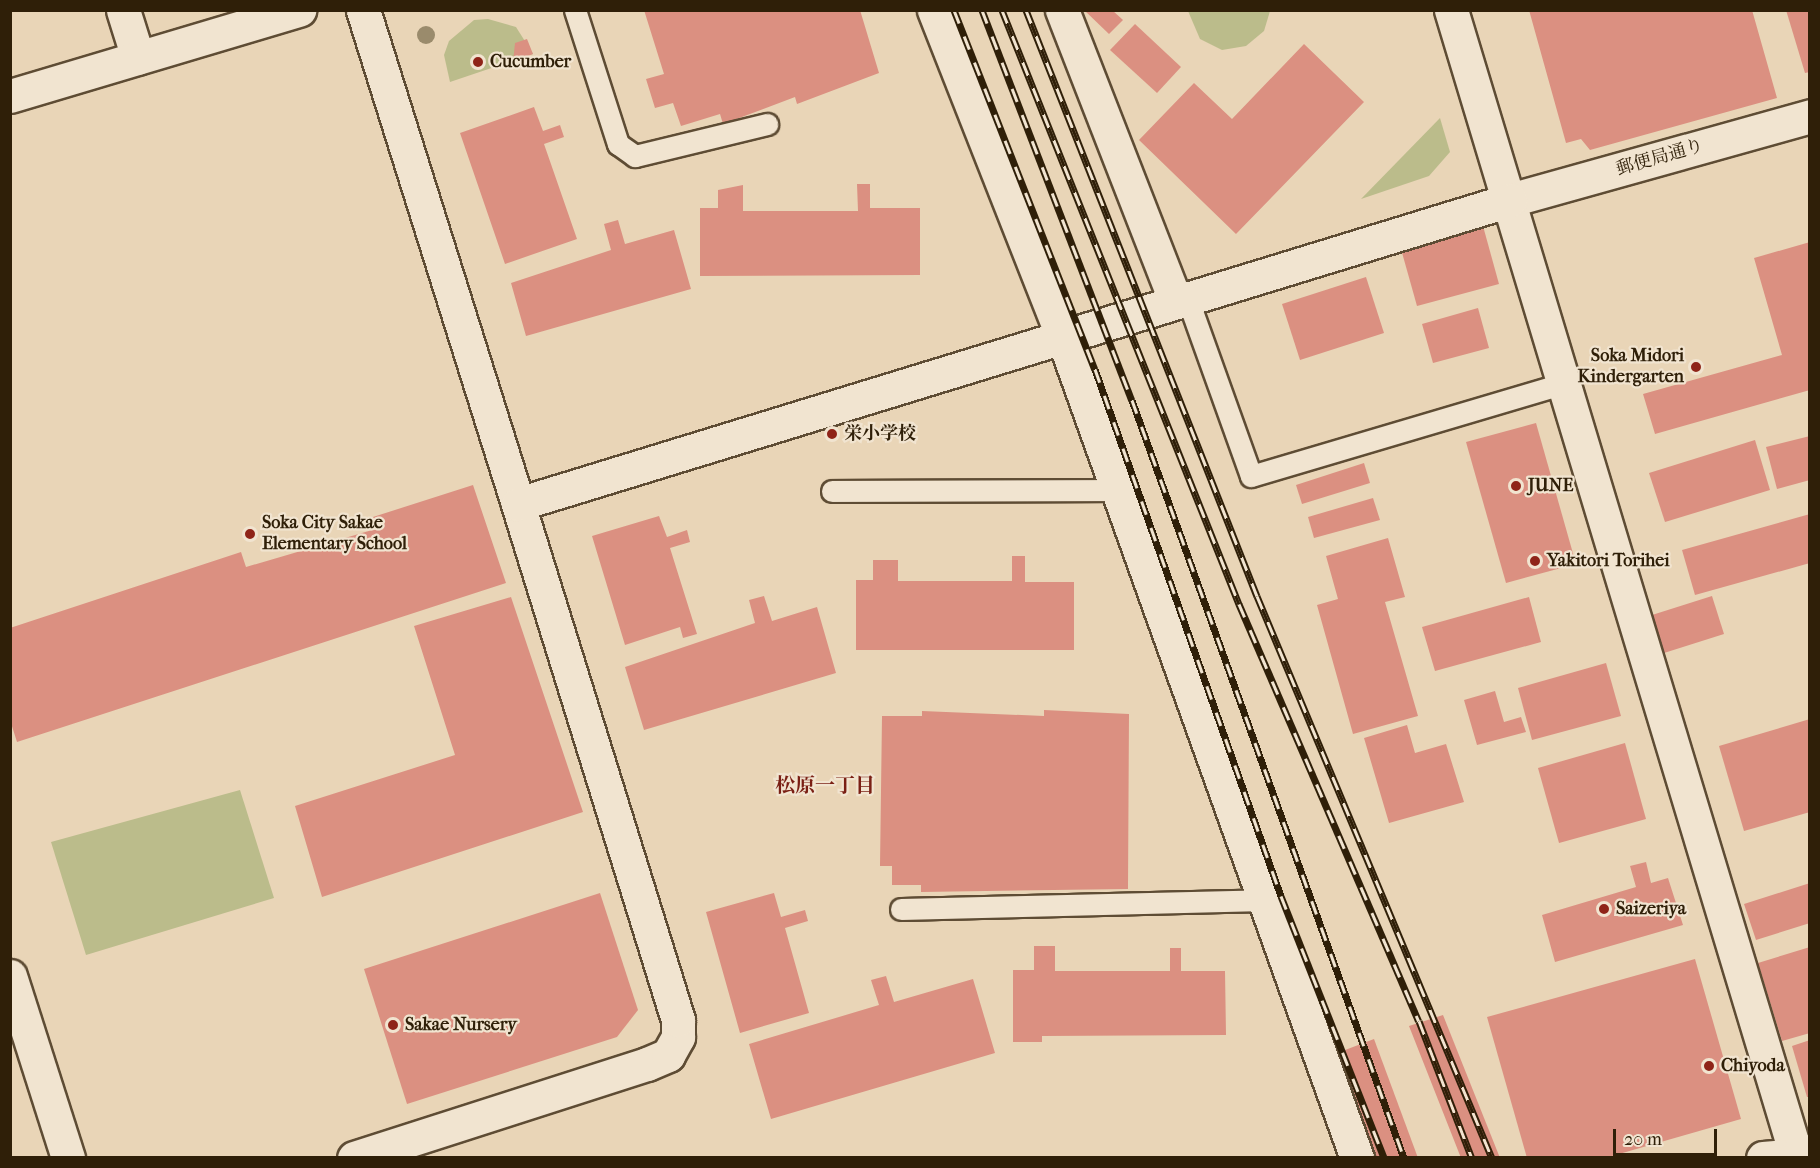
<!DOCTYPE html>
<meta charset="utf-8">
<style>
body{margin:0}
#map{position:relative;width:1820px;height:1168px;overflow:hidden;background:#e9d5b7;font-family:"IM FELL French Canon","Noto Serif JP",serif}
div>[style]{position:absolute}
.green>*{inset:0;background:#bbbc8b}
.building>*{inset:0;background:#db9081}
.roads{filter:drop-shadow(2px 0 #5e4c34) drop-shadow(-2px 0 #5e4c34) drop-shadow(0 2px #5e4c34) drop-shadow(0 -2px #5e4c34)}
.service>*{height:21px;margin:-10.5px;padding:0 10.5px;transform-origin:10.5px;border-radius:10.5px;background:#f1e4d0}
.minor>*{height:33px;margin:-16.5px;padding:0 16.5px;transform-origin:16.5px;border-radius:16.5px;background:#f1e4d0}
.tertiary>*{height:33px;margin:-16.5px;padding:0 16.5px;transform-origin:16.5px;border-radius:16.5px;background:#f1e4d0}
.secondary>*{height:33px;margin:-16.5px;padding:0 16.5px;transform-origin:16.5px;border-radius:16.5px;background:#f1e4d0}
.rail>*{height:7px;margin-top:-3.5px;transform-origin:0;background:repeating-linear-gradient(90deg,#f1e4d0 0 14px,#2f1f08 0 28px);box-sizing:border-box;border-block:2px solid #2f1f08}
.trees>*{width:18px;height:18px;margin:-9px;border-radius:50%;background:#9a8b6c}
.dots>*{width:16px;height:16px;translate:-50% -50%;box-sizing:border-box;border:3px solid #f1e4d0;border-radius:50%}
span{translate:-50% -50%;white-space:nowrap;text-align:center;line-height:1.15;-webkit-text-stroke:4.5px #f1e4d0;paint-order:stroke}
.poi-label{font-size:18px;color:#2f1f08;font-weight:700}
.left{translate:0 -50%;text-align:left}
.right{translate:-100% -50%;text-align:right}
.street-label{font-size:18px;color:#2f1f08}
.neighbourhood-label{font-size:20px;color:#7a1f14;font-weight:700}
.frame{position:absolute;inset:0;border:12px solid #2f1f08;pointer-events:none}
.scale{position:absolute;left:1613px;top:1129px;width:104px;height:27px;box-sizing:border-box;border:3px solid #2f1f08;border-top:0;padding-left:8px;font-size:18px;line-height:21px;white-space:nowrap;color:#2f1f08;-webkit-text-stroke:4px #f1e4d0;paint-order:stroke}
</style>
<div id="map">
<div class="green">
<i style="clip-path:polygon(1188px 11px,1188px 10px,1270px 11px,1264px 31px,1246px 46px,1222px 50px,1200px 39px)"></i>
<i style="clip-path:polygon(488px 19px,516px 27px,533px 54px,450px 82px,444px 55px,449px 41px,474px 20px)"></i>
<i style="clip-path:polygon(1440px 118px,1450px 152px,1429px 176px,1361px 199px)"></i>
<i style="clip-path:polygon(240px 790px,274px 898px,86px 955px,51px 842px)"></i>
</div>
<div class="building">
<i style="clip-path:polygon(644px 10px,860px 10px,879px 73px,797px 104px,795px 97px,723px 124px,720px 114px,681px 126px,673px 103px,655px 108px,646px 79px,664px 74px)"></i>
<i style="clip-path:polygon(1084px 10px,1112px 10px,1123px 20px,1109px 34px)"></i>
<i style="clip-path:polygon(1529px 10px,1752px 10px,1777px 98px,1590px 150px,1581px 139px,1566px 143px)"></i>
<i style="clip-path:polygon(1786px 10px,1810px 10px,1810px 72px,1805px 73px)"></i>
<i style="clip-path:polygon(1135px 24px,1181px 67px,1157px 93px,1110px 50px)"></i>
<i style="clip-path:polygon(527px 39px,533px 54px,513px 62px,515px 43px)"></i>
<i style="clip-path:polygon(1304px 44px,1364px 102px,1236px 234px,1139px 140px,1194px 83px,1232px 119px)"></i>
<i style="clip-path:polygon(534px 107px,543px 131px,560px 125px,564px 137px,544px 144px,577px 239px,505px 264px,460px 133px)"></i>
<i style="clip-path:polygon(857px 184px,870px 184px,870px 208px,920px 208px,920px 275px,700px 276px,700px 208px,718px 208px,718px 190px,743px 185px,743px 211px,858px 211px)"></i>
<i style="clip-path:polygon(618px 220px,625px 244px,674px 230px,691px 289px,526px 336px,511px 283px,611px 250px,604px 224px)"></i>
<i style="clip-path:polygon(1483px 226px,1499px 284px,1417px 306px,1401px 249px)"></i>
<i style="clip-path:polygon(1810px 242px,1810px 390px,1655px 434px,1643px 394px,1782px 355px,1754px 258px)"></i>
<i style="clip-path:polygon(1366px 277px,1384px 333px,1300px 360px,1282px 304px)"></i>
<i style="clip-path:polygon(1478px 308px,1489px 348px,1433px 363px,1422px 324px)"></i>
<i style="clip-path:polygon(1536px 423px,1576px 564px,1506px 583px,1466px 442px)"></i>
<i style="clip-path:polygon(1810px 436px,1810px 480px,1777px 489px,1766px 447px)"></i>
<i style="clip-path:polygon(1755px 440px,1770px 490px,1665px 522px,1649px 473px)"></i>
<i style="clip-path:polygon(1364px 463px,1370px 483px,1302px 504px,1296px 485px)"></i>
<i style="clip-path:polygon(473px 485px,506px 583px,17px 742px,10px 720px,10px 628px,241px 552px,246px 567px,379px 528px,373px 517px)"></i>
<i style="clip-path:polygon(1373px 498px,1380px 520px,1314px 538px,1308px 517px)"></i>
<i style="clip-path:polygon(1810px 514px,1810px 563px,1695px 595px,1682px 550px)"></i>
<i style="clip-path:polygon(659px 516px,667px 537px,687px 530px,690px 542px,670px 548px,697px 634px,683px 638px,680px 627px,625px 645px,592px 536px)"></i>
<i style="clip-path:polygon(1388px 538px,1405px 597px,1385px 602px,1418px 716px,1353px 734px,1317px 605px,1338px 599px,1326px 556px)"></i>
<i style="clip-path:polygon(1012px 556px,1025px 556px,1025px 582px,1074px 582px,1074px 650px,856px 650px,856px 580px,873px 580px,873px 560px,898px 560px,898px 581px,1012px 581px)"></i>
<i style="clip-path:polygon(764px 596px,772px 621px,817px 607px,836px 673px,644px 730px,625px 667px,755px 623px,749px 600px)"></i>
<i style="clip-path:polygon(1712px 596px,1724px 634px,1664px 653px,1652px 615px)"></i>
<i style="clip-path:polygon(511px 597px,583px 812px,322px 897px,295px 806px,455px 755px,414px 626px)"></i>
<i style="clip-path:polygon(1529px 597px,1541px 642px,1435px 671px,1422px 627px)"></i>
<i style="clip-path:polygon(1606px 663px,1621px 716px,1532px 740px,1518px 688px)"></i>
<i style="clip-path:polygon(1495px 691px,1504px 722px,1521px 717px,1526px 732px,1477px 745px,1464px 700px)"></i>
<i style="clip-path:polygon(1044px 710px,1129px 714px,1128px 889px,921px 892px,921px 885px,892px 885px,892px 866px,880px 866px,882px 716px,922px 716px,922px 711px,1044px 716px)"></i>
<i style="clip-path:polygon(1810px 719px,1810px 812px,1744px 831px,1719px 746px)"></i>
<i style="clip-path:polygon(1407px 725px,1415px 753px,1446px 744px,1464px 802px,1389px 823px,1364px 738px)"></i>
<i style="clip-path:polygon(1625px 743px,1646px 819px,1559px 843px,1538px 768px)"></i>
<i style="clip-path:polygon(1646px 862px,1651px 883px,1668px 878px,1683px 925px,1555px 962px,1542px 915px,1636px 887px,1630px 866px)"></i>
<i style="clip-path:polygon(1810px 883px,1810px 923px,1756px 940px,1744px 904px)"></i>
<i style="clip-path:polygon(600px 893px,638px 1010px,617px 1037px,407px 1104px,364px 969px)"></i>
<i style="clip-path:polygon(774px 893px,781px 917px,805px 910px,808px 921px,785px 928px,809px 1013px,740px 1033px,706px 912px)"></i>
<i style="clip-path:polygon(1034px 946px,1055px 946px,1055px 971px,1170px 971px,1170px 948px,1181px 948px,1181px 971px,1225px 971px,1226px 1035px,1042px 1036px,1042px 1042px,1013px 1042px,1013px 970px,1034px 970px)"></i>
<i style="clip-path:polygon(1810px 947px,1810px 1033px,1782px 1041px,1758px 963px)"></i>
<i style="clip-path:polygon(1695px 959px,1741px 1119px,1605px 1158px,1527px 1158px,1487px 1017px)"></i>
<i style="clip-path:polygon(886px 976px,894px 1002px,973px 979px,995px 1053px,771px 1119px,749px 1044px,879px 1005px,871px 980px)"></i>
<i style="clip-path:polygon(1443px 1015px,1500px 1158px,1461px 1158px,1409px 1026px)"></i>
<i style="clip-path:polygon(1374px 1039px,1418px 1158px,1372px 1158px,1332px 1055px)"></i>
<i style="clip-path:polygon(1810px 1040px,1810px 1097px,1807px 1097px,1792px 1046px)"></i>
</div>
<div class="roads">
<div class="service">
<i style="left:575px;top:10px;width:141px;rotate:72.2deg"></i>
<i style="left:618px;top:144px;width:21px;rotate:35deg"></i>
<i style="left:635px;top:156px;width:136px;rotate:-13.6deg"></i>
<i style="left:1193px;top:314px;width:172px;rotate:70.3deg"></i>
<i style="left:1251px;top:476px;width:324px;rotate:-16.5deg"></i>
<i style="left:832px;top:491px;width:286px;rotate:-0.2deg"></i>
<i style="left:901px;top:909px;width:363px;rotate:-1.4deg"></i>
</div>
<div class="minor">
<i style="left:123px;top:10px;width:50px;rotate:72.6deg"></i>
<i style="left:934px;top:10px;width:352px;rotate:68.5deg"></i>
<i style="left:1063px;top:337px;width:872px;rotate:70.3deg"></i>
<i style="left:1062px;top:10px;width:313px;rotate:68.7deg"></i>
<i style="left:1451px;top:10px;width:1199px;rotate:73.23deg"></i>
<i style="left:1510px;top:200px;width:312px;rotate:-15.6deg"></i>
<i style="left:10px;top:976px;width:191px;rotate:72.3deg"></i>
<i style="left:354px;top:1158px;width:308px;rotate:-17.8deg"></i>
<i style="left:647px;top:1064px;width:23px;rotate:-23deg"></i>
<i style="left:668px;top:1055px;width:21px;rotate:-61deg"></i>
<i style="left:678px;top:1037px;width:17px;rotate:-90deg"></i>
<i style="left:678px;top:1020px;width:540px;rotate:-107.23deg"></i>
<i style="left:1763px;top:1158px;width:33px;rotate:-5deg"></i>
</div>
<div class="tertiary">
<i style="left:363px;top:10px;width:518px;rotate:72.58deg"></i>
<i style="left:518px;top:504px;width:1038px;rotate:-17.04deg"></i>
<i style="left:10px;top:96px;width:302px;rotate:-16.6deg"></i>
</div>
<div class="secondary">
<i style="left:1796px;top:1155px;width:15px;rotate:-16deg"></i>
</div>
</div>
<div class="rail">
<i style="left:954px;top:10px;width:386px;rotate:68.6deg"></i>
<i style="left:1095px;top:369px;width:559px;rotate:70.56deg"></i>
<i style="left:1281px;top:896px;width:282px;rotate:68.5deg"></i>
<i style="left:982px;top:10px;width:418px;rotate:69deg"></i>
<i style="left:1132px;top:400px;width:805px;rotate:70.26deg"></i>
<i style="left:1002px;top:10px;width:640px;rotate:68.25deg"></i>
<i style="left:1239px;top:604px;width:454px;rotate:66.7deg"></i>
<i style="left:1419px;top:1021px;width:147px;rotate:68.9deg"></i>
<i style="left:1026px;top:10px;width:630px;rotate:68.49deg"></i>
<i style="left:1257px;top:596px;width:609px;rotate:67.31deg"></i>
</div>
<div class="trees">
<i style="left:426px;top:35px"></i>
</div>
<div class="dots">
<i style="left:478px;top:62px;background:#8f2418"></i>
<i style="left:1696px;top:367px;background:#8f2418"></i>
<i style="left:832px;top:434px;background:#8f2418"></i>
<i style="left:1516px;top:486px;background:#8f2418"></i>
<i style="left:250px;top:534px;background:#8f2418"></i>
<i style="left:1535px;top:561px;background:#8f2418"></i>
<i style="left:1604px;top:909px;background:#8f2418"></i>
<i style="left:393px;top:1025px;background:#8f2418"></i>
<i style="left:1709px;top:1066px;background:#8f2418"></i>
</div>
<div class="poi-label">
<span class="left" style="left:490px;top:62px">Cucumber</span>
<span class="right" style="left:1684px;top:367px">Soka Midori<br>Kindergarten</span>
<span class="left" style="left:844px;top:434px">栄小学校</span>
<span class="left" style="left:1528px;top:486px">JUNE</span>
<span class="left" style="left:262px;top:534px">Soka City Sakae<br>Elementary School</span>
<span class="left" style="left:1547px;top:561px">Yakitori Torihei</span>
<span class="left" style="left:1616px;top:909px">Saizeriya</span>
<span class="left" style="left:405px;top:1025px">Sakae Nursery</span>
<span class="left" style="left:1721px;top:1066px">Chiyoda</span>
</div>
<div class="street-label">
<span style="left:1660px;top:158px;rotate:-16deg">郵便局通り</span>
</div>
<div class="neighbourhood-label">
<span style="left:825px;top:785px">松原一丁目</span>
</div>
<div class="frame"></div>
<div class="scale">20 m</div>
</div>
